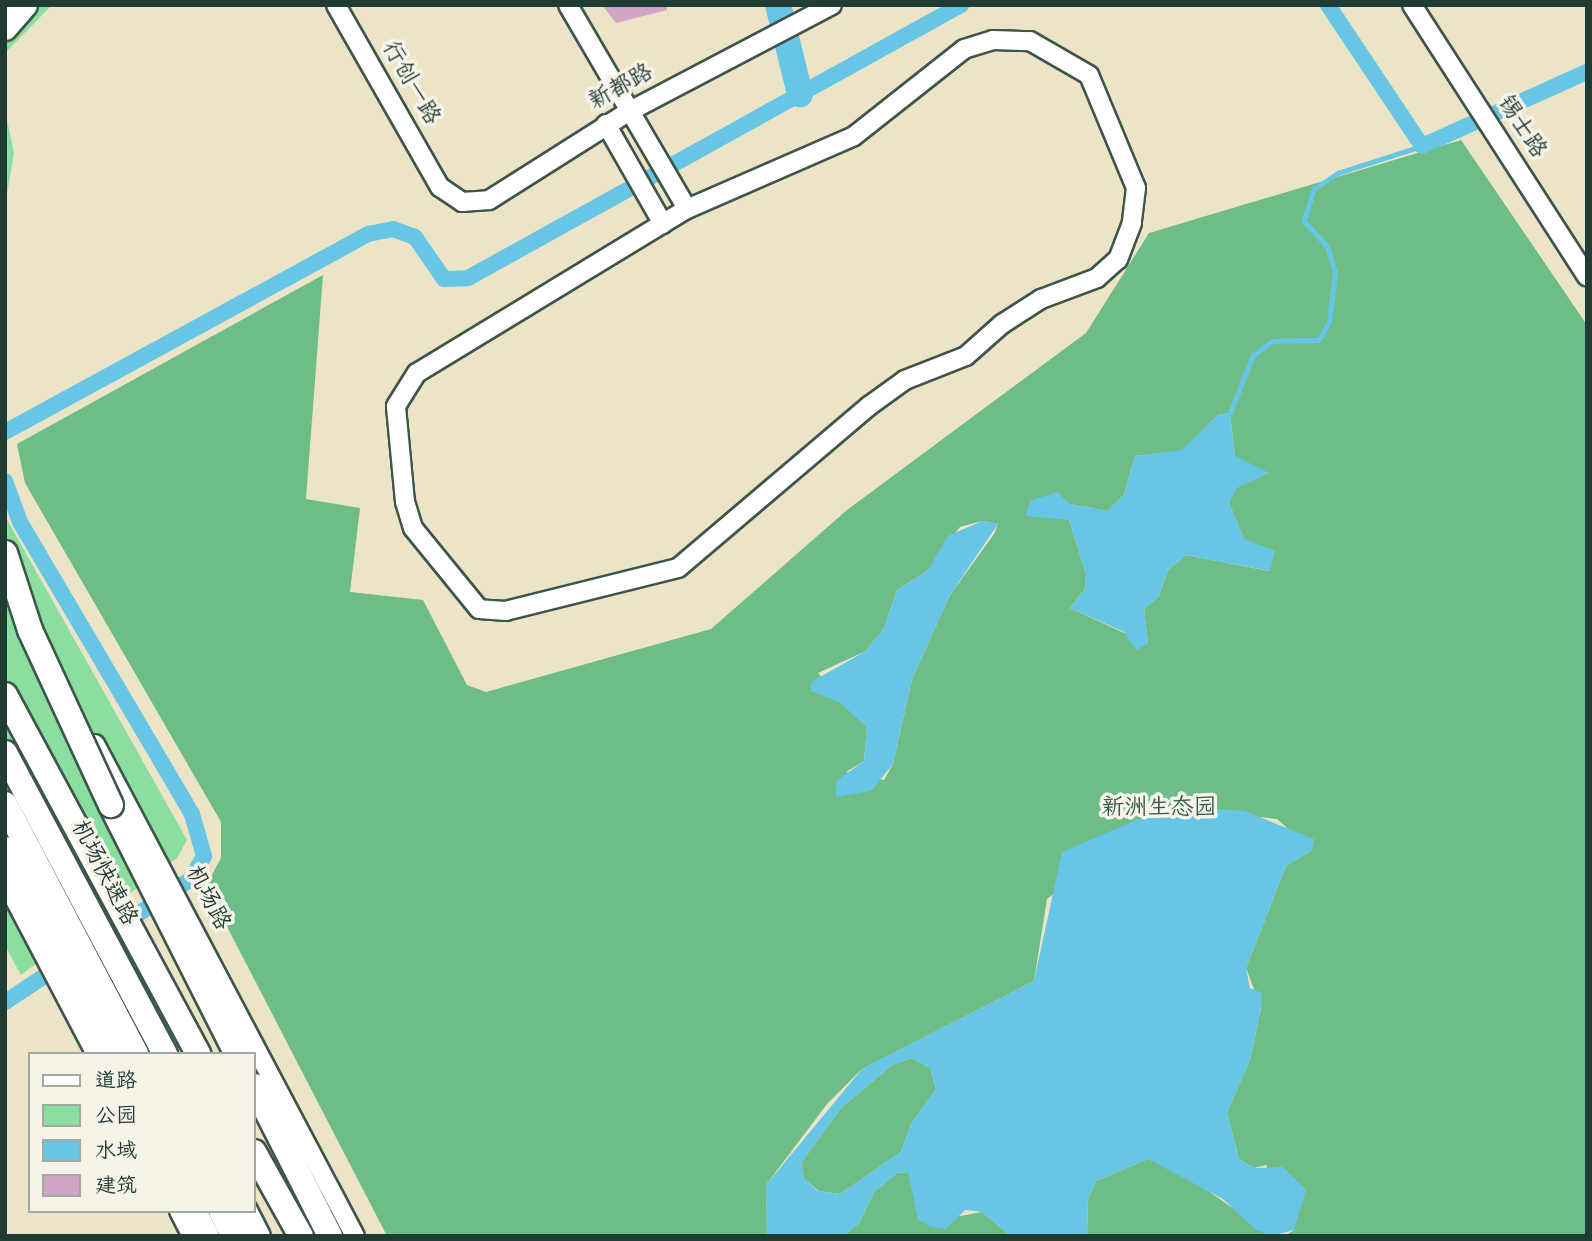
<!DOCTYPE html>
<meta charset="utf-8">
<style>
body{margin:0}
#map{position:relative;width:1592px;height:1241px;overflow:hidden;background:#ece4c7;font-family:"Gochi Hand","LXGW WenKai TC",sans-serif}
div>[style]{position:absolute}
.green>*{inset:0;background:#89dea0}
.forest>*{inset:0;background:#6ebd86}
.water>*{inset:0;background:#67c5e5}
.stream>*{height:4.5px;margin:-2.25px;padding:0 2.25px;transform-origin:2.25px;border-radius:2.25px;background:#67c5e5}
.canal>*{height:16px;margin:-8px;padding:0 8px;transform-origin:8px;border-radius:8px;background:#67c5e5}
.river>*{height:26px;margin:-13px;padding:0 13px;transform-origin:13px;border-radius:13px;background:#67c5e5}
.building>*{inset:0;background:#d2a5c6}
.roads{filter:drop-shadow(2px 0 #3e564a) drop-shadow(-2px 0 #3e564a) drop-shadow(0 2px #3e564a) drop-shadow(0 -2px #3e564a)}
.minor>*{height:18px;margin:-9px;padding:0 9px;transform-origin:9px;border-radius:9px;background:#fff}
.highway>*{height:24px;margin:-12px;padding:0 12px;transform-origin:12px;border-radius:12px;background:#fff}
.bridges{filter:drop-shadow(2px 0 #3e564a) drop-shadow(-2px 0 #3e564a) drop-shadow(0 2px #3e564a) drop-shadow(0 -2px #3e564a)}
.highway-bridge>*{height:24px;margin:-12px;padding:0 12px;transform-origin:12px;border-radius:12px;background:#fff}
span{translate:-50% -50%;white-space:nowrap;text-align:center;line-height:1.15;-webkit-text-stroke:7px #f7f3e8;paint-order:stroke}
.street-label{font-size:23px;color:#1f3d34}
.park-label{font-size:23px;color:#345d4a}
.frame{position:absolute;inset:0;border:7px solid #1f3d34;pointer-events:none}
.legend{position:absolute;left:28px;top:1052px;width:228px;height:161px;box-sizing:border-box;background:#f7f3e8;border:2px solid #a1aaa0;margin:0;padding:9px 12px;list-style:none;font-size:21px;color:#1f3d34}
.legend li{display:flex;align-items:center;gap:14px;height:35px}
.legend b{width:35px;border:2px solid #a1aaa0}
</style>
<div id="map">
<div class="green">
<i style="clip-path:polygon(5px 5px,52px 5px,5px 53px)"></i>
<i style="clip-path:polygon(5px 110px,14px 153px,5px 206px)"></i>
<i style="clip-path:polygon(5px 516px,187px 840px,177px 858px,21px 975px,5px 946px)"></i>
</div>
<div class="forest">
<i style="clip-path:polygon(evenodd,1461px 140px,1587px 325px,1587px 1236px,1284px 1236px,1294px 1230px,1266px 1165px,1254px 1168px,1239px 1159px,1227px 1112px,1250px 1060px,1261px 1008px,1246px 968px,1286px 866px,1312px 850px,1277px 819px,1169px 806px,1047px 899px,1034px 981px,862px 1069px,827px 1104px,766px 1185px,767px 1236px,387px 1236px,206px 886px,221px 858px,221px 822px,25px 483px,17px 444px,323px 275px,306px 499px,360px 508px,350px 592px,423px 600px,467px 685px,486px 692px,711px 629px,847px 510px,1086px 333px,1149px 233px,1461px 140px,1230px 413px,1235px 456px,1242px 463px,1229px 503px,1244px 539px,1269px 571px,1186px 555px,1168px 570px,1159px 596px,1144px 609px,1148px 644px,1070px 608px,1085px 589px,1086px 574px,1069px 520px,1045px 514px,1070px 504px,1107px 511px,1124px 495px,1135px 456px,1182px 451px,1218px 415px,1230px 413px,1461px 140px,982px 521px,998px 524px,994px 534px,950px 595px,912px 679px,893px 764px,884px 780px,846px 772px,864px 761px,867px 727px,818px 673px,866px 651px,884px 628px,897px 590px,928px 570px,960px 527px,982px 521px)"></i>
<i style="clip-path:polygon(912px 1058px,930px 1068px,936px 1089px,911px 1124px,901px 1152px,840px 1194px,819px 1191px,804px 1179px,801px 1163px,841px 1108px,892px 1065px)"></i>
<i style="clip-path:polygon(1148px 1159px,1173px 1166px,1272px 1236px,1087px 1236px,1088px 1199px,1096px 1181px)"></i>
<i style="clip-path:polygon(908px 1172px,955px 1217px,982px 1212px,1011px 1236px,843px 1236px,859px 1223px,874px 1192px,897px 1173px)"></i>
</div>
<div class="water">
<i style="clip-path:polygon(1230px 413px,1235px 456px,1269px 473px,1237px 488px,1229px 503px,1244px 539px,1275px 551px,1270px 571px,1186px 555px,1168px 570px,1159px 596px,1144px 609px,1148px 644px,1136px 650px,1124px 632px,1070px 608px,1085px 589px,1086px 574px,1069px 520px,1025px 516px,1030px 501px,1057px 492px,1070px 504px,1107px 511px,1124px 495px,1135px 456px,1182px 450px,1218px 415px)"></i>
<i style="clip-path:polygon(982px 521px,998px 524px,950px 595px,912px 679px,893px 764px,871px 791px,836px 797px,836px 781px,864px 761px,867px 727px,839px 702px,811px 691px,811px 682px,866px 651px,884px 628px,897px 590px,928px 570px,948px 536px)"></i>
<i style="clip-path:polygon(evenodd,1169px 806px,1245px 811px,1314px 839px,1312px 850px,1286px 866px,1246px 968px,1250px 988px,1262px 993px,1261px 1008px,1250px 1060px,1227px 1112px,1239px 1159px,1254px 1168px,1283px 1167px,1306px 1190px,1294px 1230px,1272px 1236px,1255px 1229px,1223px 1199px,1148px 1159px,1096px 1181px,1088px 1199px,1087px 1236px,1011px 1236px,982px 1212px,965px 1210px,946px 1229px,931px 1227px,918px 1220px,908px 1172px,897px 1173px,874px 1192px,859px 1223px,843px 1236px,767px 1236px,766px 1185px,862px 1069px,1034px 981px,1062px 852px,1169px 806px,912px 1058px,930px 1068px,936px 1089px,911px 1124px,901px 1152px,840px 1194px,818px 1191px,804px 1179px,801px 1163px,841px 1108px,892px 1065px,912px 1058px)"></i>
</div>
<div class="stream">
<i style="left:1230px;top:413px;width:62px;rotate:-68.4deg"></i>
<i style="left:1253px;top:355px;width:24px;rotate:-35deg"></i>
<i style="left:1273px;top:341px;width:46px;rotate:-1.2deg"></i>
<i style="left:1319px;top:340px;width:21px;rotate:-61deg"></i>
<i style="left:1329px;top:322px;width:49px;rotate:-83deg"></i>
<i style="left:1335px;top:273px;width:26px;rotate:-106deg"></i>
<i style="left:1328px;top:248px;width:36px;rotate:-132deg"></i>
<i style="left:1304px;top:221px;width:34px;rotate:-73deg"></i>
<i style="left:1314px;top:189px;width:29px;rotate:-34deg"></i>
<i style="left:1338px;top:173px;width:88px;rotate:-17.8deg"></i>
</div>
<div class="canal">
<i style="left:1328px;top:5px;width:169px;rotate:56.3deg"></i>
<i style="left:1422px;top:146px;width:181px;rotate:-24.2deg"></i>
<i style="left:5px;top:432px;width:413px;rotate:-28.6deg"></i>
<i style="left:368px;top:234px;width:25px;rotate:-11deg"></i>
<i style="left:393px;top:229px;width:23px;rotate:20deg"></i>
<i style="left:415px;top:237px;width:51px;rotate:55.4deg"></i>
<i style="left:444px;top:279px;width:24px;rotate:-2deg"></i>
<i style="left:468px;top:278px;width:564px;rotate:-28.98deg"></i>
<i style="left:5px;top:481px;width:44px;rotate:69.9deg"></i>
<i style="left:20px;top:522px;width:339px;rotate:59.5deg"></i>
<i style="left:192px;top:814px;width:44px;rotate:74.1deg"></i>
<i style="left:204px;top:856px;width:26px;rotate:119deg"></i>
<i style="left:191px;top:879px;width:223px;rotate:146.5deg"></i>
</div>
<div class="river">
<i style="left:778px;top:5px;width:92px;rotate:76.1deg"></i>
</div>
<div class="building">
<i style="clip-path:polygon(602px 5px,667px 5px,667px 10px,616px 23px)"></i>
</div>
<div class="roads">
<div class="minor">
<i style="left:336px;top:5px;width:210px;rotate:60.3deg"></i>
<i style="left:440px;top:187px;width:27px;rotate:34deg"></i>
<i style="left:462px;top:202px;width:27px;rotate:-4deg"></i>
<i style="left:489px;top:200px;width:167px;rotate:-32.3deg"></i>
<i style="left:630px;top:111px;width:228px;rotate:-27.7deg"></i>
<i style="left:568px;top:5px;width:236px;rotate:59.7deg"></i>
<i style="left:1412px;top:5px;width:323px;rotate:57.2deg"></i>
<i style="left:993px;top:40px;width:37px;rotate:2deg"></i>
<i style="left:1030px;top:41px;width:68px;rotate:30deg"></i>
<i style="left:1089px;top:75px;width:122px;rotate:67.4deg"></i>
<i style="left:1136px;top:188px;width:35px;rotate:97deg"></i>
<i style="left:1132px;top:223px;width:39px;rotate:111deg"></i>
<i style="left:1118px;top:259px;width:28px;rotate:138deg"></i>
<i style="left:1097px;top:278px;width:60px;rotate:159.4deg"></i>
<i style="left:1041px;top:299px;width:46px;rotate:147.3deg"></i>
<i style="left:1002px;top:324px;width:48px;rotate:138.4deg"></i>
<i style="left:966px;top:356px;width:66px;rotate:158.5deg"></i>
<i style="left:905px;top:380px;width:44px;rotate:144.2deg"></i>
<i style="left:869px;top:406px;width:250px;rotate:139.7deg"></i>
<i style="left:678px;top:568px;width:177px;rotate:166deg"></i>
<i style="left:506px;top:611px;width:27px;rotate:-176deg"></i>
<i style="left:479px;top:609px;width:104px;rotate:-129.2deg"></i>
<i style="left:413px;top:528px;width:27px;rotate:-107deg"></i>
<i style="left:405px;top:502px;width:96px;rotate:-95.4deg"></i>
<i style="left:396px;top:406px;width:39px;rotate:-58deg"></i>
<i style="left:417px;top:373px;width:316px;rotate:-31.3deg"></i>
<i style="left:687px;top:209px;width:182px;rotate:-23.6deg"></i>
<i style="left:854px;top:136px;width:140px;rotate:-38.3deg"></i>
<i style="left:964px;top:49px;width:30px;rotate:-17deg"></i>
<i style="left:606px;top:124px;width:115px;rotate:60.3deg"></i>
<i style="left:95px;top:744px;width:556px;rotate:62.15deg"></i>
<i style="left:5px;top:881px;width:195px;rotate:62.3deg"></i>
<i style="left:179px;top:1211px;width:28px;rotate:63deg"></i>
</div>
<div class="highway">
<i style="left:5px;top:28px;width:30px;rotate:-49deg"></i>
<i style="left:5px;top:695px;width:408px;rotate:61.7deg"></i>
<i style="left:5px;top:753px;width:341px;rotate:62deg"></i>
<i style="left:5px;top:804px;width:282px;rotate:62.3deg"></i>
<i style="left:111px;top:805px;width:279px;rotate:63.2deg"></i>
<i style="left:5px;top:849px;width:232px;rotate:62.2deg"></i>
<i style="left:254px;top:1086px;width:168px;rotate:63.1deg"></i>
<i style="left:254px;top:1152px;width:96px;rotate:60.8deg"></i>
<i style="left:194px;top:1211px;width:28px;rotate:63deg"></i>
<i style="left:221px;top:1211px;width:28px;rotate:63deg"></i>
<i style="left:245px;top:1211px;width:28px;rotate:63deg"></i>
</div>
</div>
<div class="bridges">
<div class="highway-bridge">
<i style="left:5px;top:553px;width:81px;rotate:72deg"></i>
<i style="left:30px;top:630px;width:193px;rotate:65.2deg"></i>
</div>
</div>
<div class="street-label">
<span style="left:409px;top:84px;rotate:60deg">行创一路</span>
<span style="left:622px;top:89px;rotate:-29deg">新都路</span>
<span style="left:1520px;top:128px;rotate:57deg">锡士路</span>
<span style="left:102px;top:874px;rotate:62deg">机场快速路</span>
<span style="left:206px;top:899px;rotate:62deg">机场路</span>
</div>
<div class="park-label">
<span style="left:1159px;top:810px">新洲生态园</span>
</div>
<div class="frame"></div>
<ul class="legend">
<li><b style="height:9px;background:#fff"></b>道路</li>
<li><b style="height:19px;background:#89dea0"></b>公园</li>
<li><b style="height:19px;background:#67c5e5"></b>水域</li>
<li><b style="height:19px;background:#d2a5c6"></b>建筑</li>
</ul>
</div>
